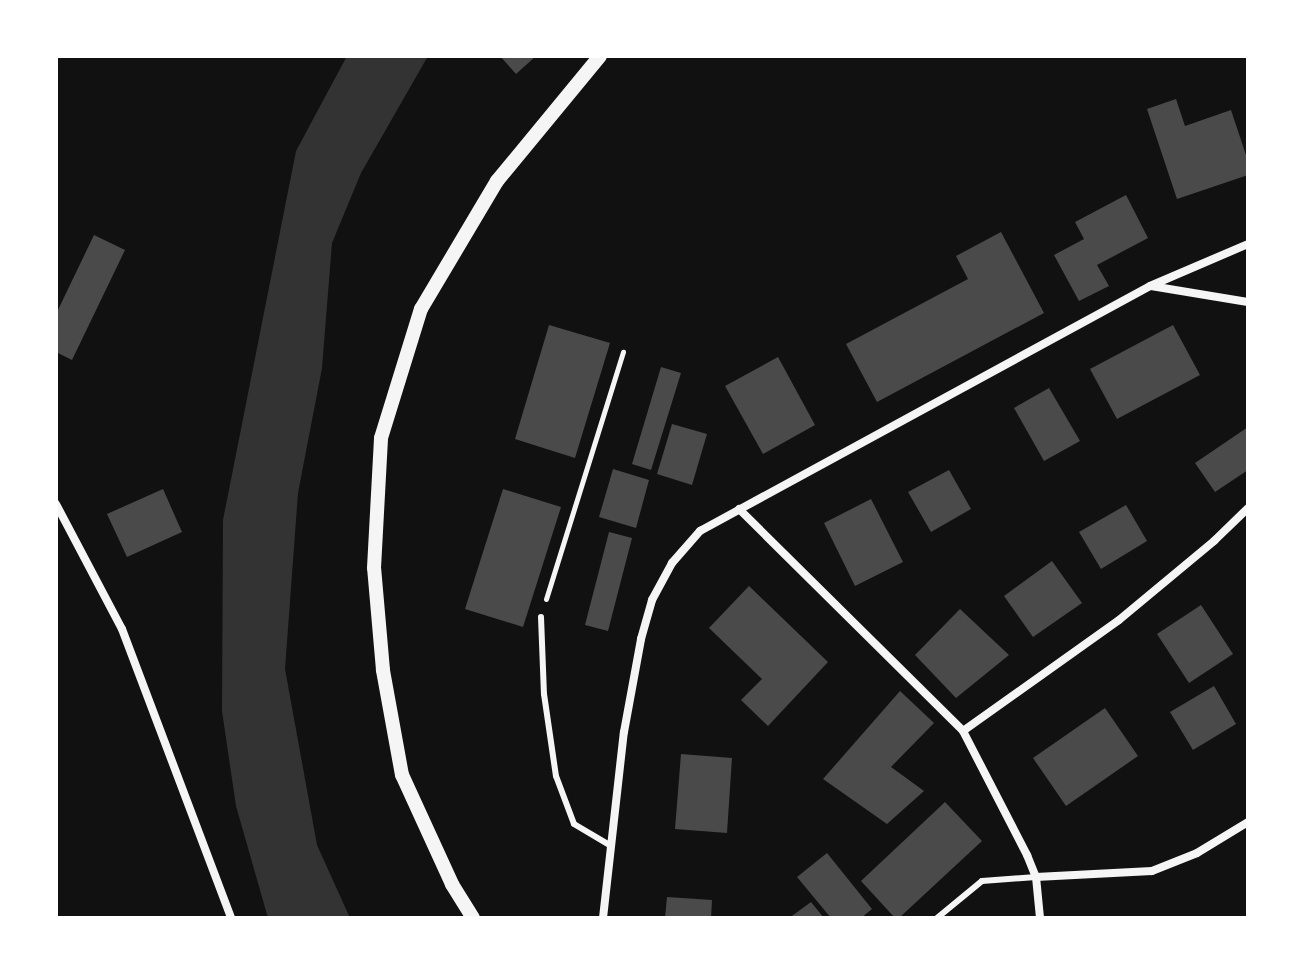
<!DOCTYPE html>
<style>
body{margin:0}
#map{position:relative;width:1304px;height:974px;overflow:hidden;background:#111;font-family:Manrope,sans-serif}
div>[style]{position:absolute}
.water>*{inset:0;background:#333}
.building>*{inset:0;background:#4a4a4a}
.path>*{height:5px;margin:-2.5px;padding:0 2.5px;transform-origin:2.5px;border-radius:2.5px;background:#f5f5f5}
.service>*{height:6px;margin:-3px;padding:0 3px;transform-origin:3px;border-radius:3px;background:#f5f5f5}
.minor>*{height:8px;margin:-4px;padding:0 4px;transform-origin:4px;border-radius:4px;background:#f5f5f5}
.tertiary>*{height:14px;margin:-7px;padding:0 7px;transform-origin:7px;border-radius:7px;background:#f5f5f5}
span{translate:-50% -50%;white-space:nowrap;text-align:center;line-height:1.15;-webkit-text-stroke:7px #fff;paint-order:stroke}
.frame{position:absolute;inset:0;border:58px solid #fff;pointer-events:none}
</style>
<div id="map">
<div class="water">
<i style="clip-path:polygon(347px 56px,428px 56px,361px 173px,332px 243px,322px 368px,298px 493px,285px 669px,317px 845px,350px 918px,268px 918px,236px 806px,222px 711px,223px 520px,296px 151px)"></i>
</div>
<div class="building">
<i style="clip-path:polygon(500px 56px,536px 56px,516px 74px)"></i>
<i style="clip-path:polygon(1176px 99px,1185px 126px,1231px 110px,1248px 161px,1248px 175px,1177px 199px,1147px 109px)"></i>
<i style="clip-path:polygon(1126px 195px,1148px 238px,1097px 265px,1109px 286px,1079px 301px,1054px 255px,1084px 239px,1075px 222px)"></i>
<i style="clip-path:polygon(1001px 232px,1044px 313px,877px 402px,846px 344px,968px 279px,956px 256px)"></i>
<i style="clip-path:polygon(94px 235px,125px 250px,72px 360px,56px 352px,56px 314px)"></i>
<i style="clip-path:polygon(549px 325px,610px 343px,575px 458px,515px 439px)"></i>
<i style="clip-path:polygon(1173px 325px,1200px 375px,1117px 419px,1090px 369px)"></i>
<i style="clip-path:polygon(778px 357px,815px 425px,763px 454px,725px 386px)"></i>
<i style="clip-path:polygon(661px 367px,681px 373px,651px 470px,632px 464px)"></i>
<i style="clip-path:polygon(1049px 388px,1080px 441px,1044px 461px,1014px 408px)"></i>
<i style="clip-path:polygon(672px 424px,707px 434px,692px 485px,657px 474px)"></i>
<i style="clip-path:polygon(1248px 427px,1248px 470px,1215px 492px,1195px 463px)"></i>
<i style="clip-path:polygon(613px 469px,649px 480px,636px 528px,599px 517px)"></i>
<i style="clip-path:polygon(949px 470px,971px 509px,931px 532px,908px 492px)"></i>
<i style="clip-path:polygon(163px 489px,182px 532px,127px 557px,107px 514px)"></i>
<i style="clip-path:polygon(503px 489px,561px 507px,523px 627px,465px 609px)"></i>
<i style="clip-path:polygon(871px 499px,903px 562px,855px 586px,824px 523px)"></i>
<i style="clip-path:polygon(1126px 505px,1147px 541px,1101px 569px,1079px 532px)"></i>
<i style="clip-path:polygon(609px 532px,632px 538px,608px 631px,585px 625px)"></i>
<i style="clip-path:polygon(1052px 561px,1082px 603px,1033px 637px,1004px 596px)"></i>
<i style="clip-path:polygon(749px 586px,828px 662px,768px 726px,741px 700px,762px 679px,709px 628px)"></i>
<i style="clip-path:polygon(1201px 605px,1233px 654px,1189px 683px,1157px 634px)"></i>
<i style="clip-path:polygon(960px 609px,1009px 655px,956px 698px,915px 655px)"></i>
<i style="clip-path:polygon(1214px 686px,1236px 724px,1193px 750px,1170px 712px)"></i>
<i style="clip-path:polygon(900px 691px,934px 723px,891px 767px,924px 791px,887px 824px,823px 779px)"></i>
<i style="clip-path:polygon(1105px 708px,1138px 756px,1066px 806px,1033px 758px)"></i>
<i style="clip-path:polygon(681px 754px,732px 758px,727px 833px,675px 829px)"></i>
<i style="clip-path:polygon(945px 802px,982px 841px,899px 918px,895px 918px,861px 881px)"></i>
<i style="clip-path:polygon(827px 853px,872px 909px,861px 918px,831px 918px,797px 877px)"></i>
<i style="clip-path:polygon(667px 897px,712px 900px,711px 918px,665px 918px)"></i>
<i style="clip-path:polygon(811px 902px,824px 918px,789px 918px)"></i>
</div>
<div class="path">
<i style="left:546px;top:599px;width:259px;rotate:-72.7deg"></i>
</div>
<div class="service">
<i style="left:541px;top:617px;width:77px;rotate:87.8deg"></i>
<i style="left:544px;top:694px;width:83px;rotate:81.7deg"></i>
<i style="left:556px;top:776px;width:51px;rotate:69.4deg"></i>
<i style="left:574px;top:824px;width:43px;rotate:30.7deg"></i>
<i style="left:937px;top:918px;width:58px;rotate:-39.4deg"></i>
<i style="left:982px;top:881px;width:54px;rotate:-4.2deg"></i>
</div>
<div class="minor">
<i style="left:1151px;top:286px;width:98px;rotate:9.4deg"></i>
<i style="left:56px;top:504px;width:141px;rotate:62.2deg"></i>
<i style="left:122px;top:629px;width:309px;rotate:69.3deg"></i>
<i style="left:739px;top:509px;width:315px;rotate:44.7deg"></i>
<i style="left:963px;top:731px;width:140px;rotate:62.7deg"></i>
<i style="left:1027px;top:855px;width:24px;rotate:68deg"></i>
<i style="left:1036px;top:877px;width:41px;rotate:84.4deg"></i>
<i style="left:963px;top:731px;width:191px;rotate:-35.4deg"></i>
<i style="left:1119px;top:620px;width:124px;rotate:-39.7deg"></i>
<i style="left:1214px;top:541px;width:47px;rotate:-44.1deg"></i>
<i style="left:1036px;top:877px;width:116px;rotate:-3deg"></i>
<i style="left:1152px;top:871px;width:48px;rotate:-21.8deg"></i>
<i style="left:1197px;top:853px;width:60px;rotate:-31.3deg"></i>
<i style="left:603px;top:918px;width:187px;rotate:-83.6deg"></i>
<i style="left:624px;top:732px;width:95px;rotate:-79.6deg"></i>
<i style="left:641px;top:639px;width:41px;rotate:-74.2deg"></i>
<i style="left:652px;top:600px;width:42px;rotate:-61.6deg"></i>
<i style="left:672px;top:563px;width:43px;rotate:-48.8deg"></i>
<i style="left:700px;top:531px;width:512px;rotate:-28.57deg"></i>
<i style="left:1150px;top:286px;width:107px;rotate:-23.2deg"></i>
</div>
<div class="tertiary">
<i style="left:473px;top:918px;width:40px;rotate:-122deg"></i>
<i style="left:452px;top:884px;width:120px;rotate:-114.6deg"></i>
<i style="left:402px;top:775px;width:107px;rotate:-100.3deg"></i>
<i style="left:383px;top:670px;width:102px;rotate:-95deg"></i>
<i style="left:374px;top:568px;width:130px;rotate:-86.9deg"></i>
<i style="left:381px;top:438px;width:135px;rotate:-72.8deg"></i>
<i style="left:421px;top:309px;width:149px;rotate:-59.3deg"></i>
<i style="left:497px;top:181px;width:162px;rotate:-50.5deg"></i>
</div>
<div class="frame"></div>
</div>
